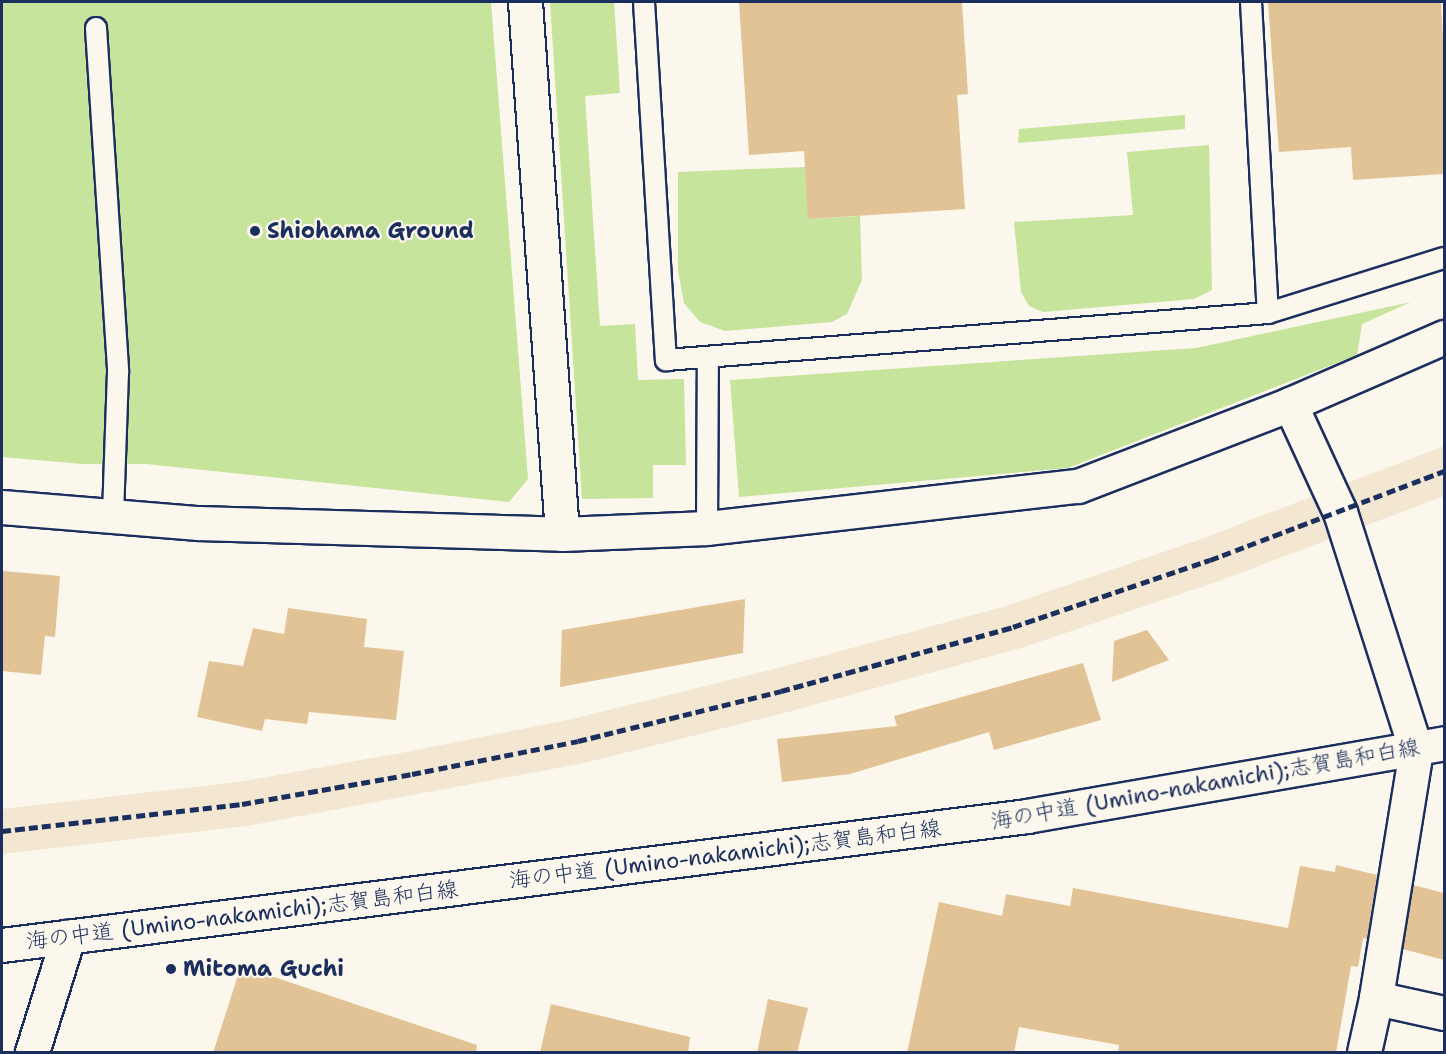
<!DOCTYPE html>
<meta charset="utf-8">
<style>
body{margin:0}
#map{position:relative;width:1446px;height:1054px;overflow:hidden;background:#fbf7ec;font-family:"Shantell Sans","Klee One",sans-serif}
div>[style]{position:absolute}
.built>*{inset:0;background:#f3e7d2}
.green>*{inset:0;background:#c6e49c}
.building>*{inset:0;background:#e1c395}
.roads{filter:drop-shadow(2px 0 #1b2f5e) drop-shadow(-2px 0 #1b2f5e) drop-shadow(0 2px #1b2f5e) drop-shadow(0 -2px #1b2f5e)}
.lane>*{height:20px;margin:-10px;padding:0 10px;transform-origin:10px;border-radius:10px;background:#fbf7ec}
.street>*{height:33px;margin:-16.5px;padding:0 16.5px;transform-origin:16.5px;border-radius:16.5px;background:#fbf7ec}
.primary>*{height:33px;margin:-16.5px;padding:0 16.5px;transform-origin:16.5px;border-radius:16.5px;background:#fbf7ec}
.rail>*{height:4.5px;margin-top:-2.25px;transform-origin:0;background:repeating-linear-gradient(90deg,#1b2f5e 0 9px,transparent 0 13.5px)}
.dots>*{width:16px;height:16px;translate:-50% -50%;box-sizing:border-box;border:3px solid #fbf7ec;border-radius:50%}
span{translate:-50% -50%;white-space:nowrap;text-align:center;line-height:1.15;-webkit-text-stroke:4.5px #fbf7ec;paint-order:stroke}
.poi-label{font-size:22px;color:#1b2f5e;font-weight:700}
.left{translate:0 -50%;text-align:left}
.street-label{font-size:22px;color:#1b2f5e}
.frame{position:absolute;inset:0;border:3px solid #1b2f5e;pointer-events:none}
</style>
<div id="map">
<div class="built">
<i style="clip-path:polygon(1444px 446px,1444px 496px,1219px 581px,1021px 648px,788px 712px,584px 763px,247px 826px,2px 854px,2px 809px,238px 782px,406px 752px,572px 719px,774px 669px,1006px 606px,1201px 539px)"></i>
</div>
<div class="green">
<i style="clip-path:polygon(2px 2px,491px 2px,528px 479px,509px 502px,146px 464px,82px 464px,2px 457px)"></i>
<i style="clip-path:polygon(550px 2px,614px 2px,620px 93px,585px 96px,600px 326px,635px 324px,638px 380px,684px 379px,686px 465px,653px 465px,653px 498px,582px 499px)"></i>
<i style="clip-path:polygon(1185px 115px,1185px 129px,1018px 143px,1019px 129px)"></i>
<i style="clip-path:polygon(1209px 145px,1212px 290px,1194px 299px,1043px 312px,1029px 306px,1021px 292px,1014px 222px,1133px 215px,1127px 152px)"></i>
<i style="clip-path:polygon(805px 167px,809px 219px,860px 216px,862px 280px,847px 314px,832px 322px,725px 331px,700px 322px,684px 303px,678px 271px,678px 172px)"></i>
<i style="clip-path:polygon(1411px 302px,1362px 324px,1357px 355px,1068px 468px,739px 497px,730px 380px,1196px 348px)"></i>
</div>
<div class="building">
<i style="clip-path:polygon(739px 2px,962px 2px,968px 94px,957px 95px,965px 209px,808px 219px,804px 151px,749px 155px)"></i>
<i style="clip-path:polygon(1268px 2px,1441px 2px,1444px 57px,1444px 174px,1353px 180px,1351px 147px,1279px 152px)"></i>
<i style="clip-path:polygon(2px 571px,60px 576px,55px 637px,45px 636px,41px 675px,2px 671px)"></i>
<i style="clip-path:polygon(745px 599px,743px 653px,560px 687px,562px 630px)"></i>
<i style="clip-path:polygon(288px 608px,367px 619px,364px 647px,404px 651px,396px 720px,309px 712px,307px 724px,265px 719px,262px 731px,197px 717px,209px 661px,243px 666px,253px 628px,284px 634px)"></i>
<i style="clip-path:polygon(1147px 630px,1169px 660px,1112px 682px,1114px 641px)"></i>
<i style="clip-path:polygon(1083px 663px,1101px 720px,994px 750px,989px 732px,850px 774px,782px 782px,777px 739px,897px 726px,894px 716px)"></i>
<i style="clip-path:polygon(1336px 865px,1377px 875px,1367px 939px,1363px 938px,1358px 967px,1351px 966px,1336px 1053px,1118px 1053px,1119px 1045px,1019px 1027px,1014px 1053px,907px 1053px,939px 902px,1002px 916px,1006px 894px,1070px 906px,1073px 888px,1288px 928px,1300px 866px,1335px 872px)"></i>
<i style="clip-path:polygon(1413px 885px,1444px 893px,1444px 960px,1403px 949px)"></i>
<i style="clip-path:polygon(241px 966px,477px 1045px,476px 1053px,213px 1053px)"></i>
<i style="clip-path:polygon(768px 999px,808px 1008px,797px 1053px,757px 1053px)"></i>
<i style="clip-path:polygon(551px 1004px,690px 1037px,688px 1053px,540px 1053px)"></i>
</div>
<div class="roads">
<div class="lane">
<i style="left:644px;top:2px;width:359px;rotate:86.5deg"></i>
<i style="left:666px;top:360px;width:604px;rotate:-4.46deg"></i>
<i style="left:1268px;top:313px;width:184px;rotate:-17.4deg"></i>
<i style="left:1251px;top:2px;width:311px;rotate:86.9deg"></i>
<i style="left:96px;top:28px;width:345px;rotate:86.3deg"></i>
<i style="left:118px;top:372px;width:144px;rotate:92deg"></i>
<i style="left:707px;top:528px;width:171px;rotate:-89.7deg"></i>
</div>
<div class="street">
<i style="left:525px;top:2px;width:533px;rotate:86.02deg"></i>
<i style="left:1290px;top:404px;width:119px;rotate:65.2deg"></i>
<i style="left:1340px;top:512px;width:250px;rotate:72.3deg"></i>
<i style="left:1416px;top:750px;width:251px;rotate:99.2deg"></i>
<i style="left:1376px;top:998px;width:55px;rotate:102.5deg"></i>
<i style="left:2px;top:507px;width:197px;rotate:4.7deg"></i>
<i style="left:198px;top:523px;width:364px;rotate:1.7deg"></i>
<i style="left:562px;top:534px;width:145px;rotate:-2.4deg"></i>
<i style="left:707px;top:528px;width:373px;rotate:-6.5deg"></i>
<i style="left:1078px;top:486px;width:227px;rotate:-21.1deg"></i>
<i style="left:1290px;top:404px;width:168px;rotate:-23.5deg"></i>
<i style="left:1376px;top:998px;width:70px;rotate:12.4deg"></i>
<i style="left:32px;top:1052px;width:121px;rotate:-72.6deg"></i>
</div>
<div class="primary">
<i style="left:2px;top:945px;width:1033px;rotate:-7.17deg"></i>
<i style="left:1027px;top:816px;width:423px;rotate:-9.9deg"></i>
</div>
</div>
<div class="rail">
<i style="left:2px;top:831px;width:242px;rotate:-6.4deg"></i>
<i style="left:242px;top:804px;width:173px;rotate:-10deg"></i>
<i style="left:412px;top:774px;width:169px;rotate:-11.2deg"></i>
<i style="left:578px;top:741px;width:209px;rotate:-13.8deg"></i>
<i style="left:781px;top:691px;width:241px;rotate:-15.4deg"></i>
<i style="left:1013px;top:627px;width:208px;rotate:-18.8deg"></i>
<i style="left:1210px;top:560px;width:250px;rotate:-20.8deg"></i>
</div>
<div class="dots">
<i style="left:255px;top:231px;background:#1b2f5e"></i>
<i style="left:171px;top:969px;background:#1b2f5e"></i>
</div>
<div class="poi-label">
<span class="left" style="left:267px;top:231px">Shiohama Ground</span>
<span class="left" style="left:183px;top:969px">Mitoma Guchi</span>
</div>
<div class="street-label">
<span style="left:1205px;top:784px;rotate:-10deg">海の中道 (Umino-nakamichi);志賀島和白線</span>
<span style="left:725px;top:854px;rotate:-7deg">海の中道 (Umino-nakamichi);志賀島和白線</span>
<span style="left:242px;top:915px;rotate:-7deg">海の中道 (Umino-nakamichi);志賀島和白線</span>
</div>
<div class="frame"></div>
</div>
